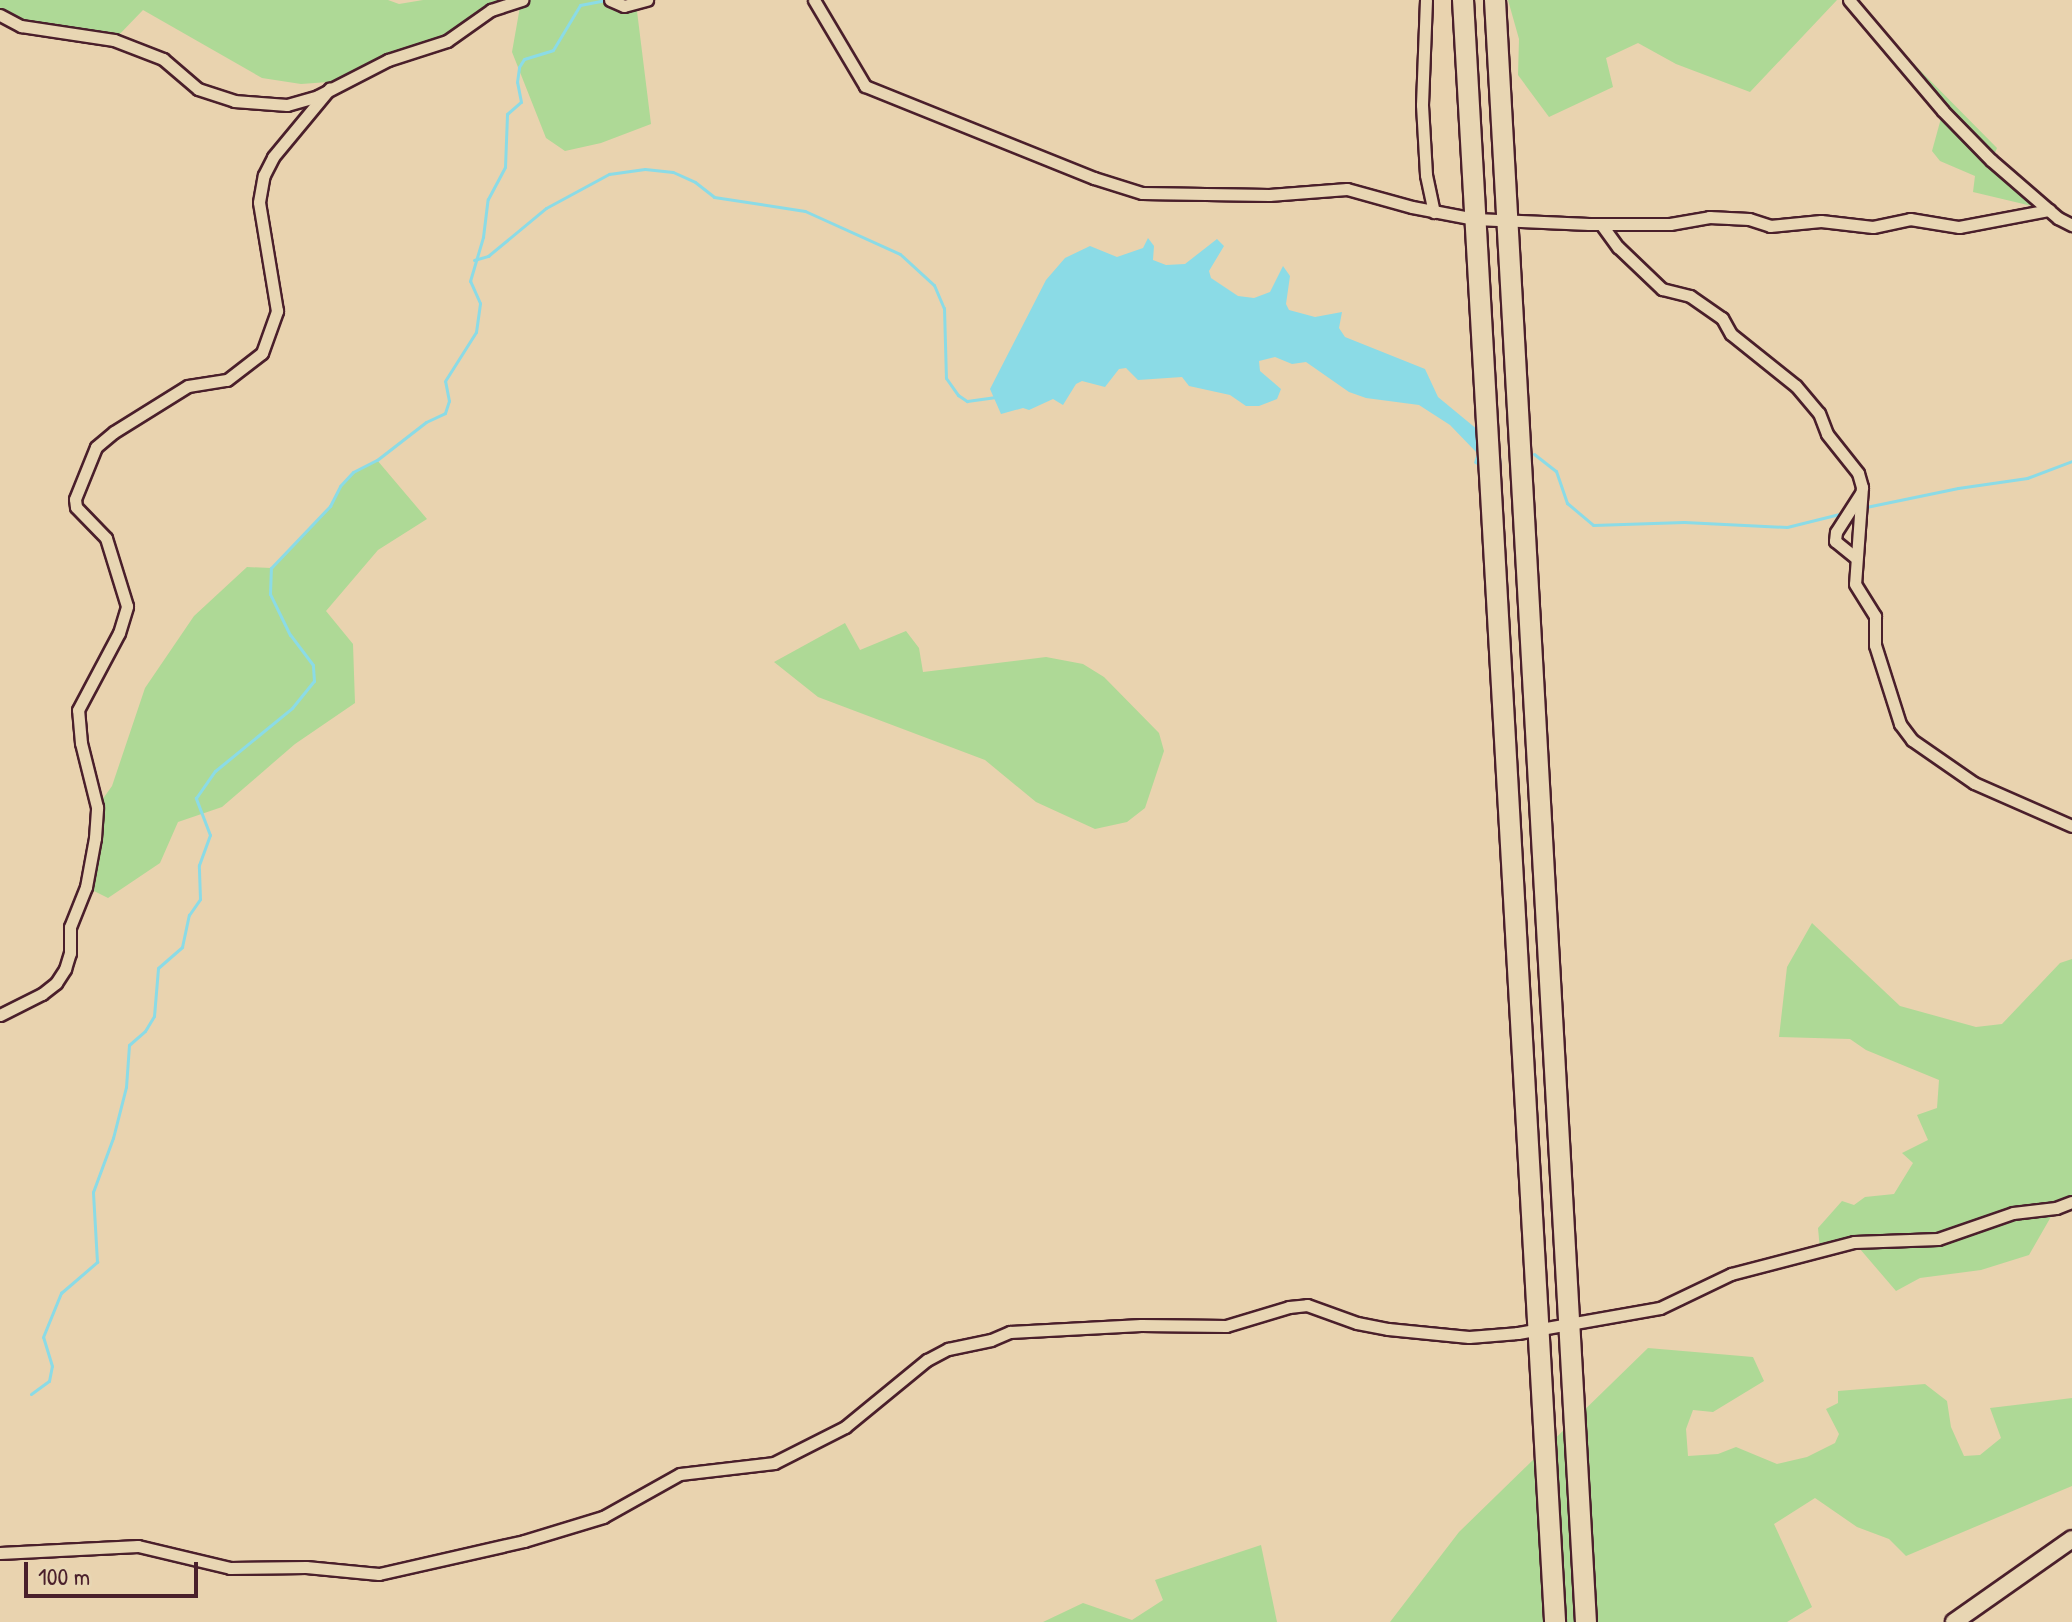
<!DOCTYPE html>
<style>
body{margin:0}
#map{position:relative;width:2072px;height:1622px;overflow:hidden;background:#e9d3af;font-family:"Patrick Hand",sans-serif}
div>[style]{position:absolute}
.green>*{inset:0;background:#aed996}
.water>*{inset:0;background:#8bdbe6}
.stream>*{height:3px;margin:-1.5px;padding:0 1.5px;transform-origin:1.5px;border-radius:1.5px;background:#8bdbe6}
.roads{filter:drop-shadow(2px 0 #4a1f2b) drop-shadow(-2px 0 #4a1f2b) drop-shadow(0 2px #4a1f2b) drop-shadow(0 -2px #4a1f2b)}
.street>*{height:11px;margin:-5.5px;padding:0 5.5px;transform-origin:5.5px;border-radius:5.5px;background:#e8d6b3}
.secondary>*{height:16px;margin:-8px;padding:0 8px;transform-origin:8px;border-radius:8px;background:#e8d6b3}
.highway>*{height:20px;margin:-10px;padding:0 10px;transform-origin:10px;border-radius:10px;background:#e8d6b3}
span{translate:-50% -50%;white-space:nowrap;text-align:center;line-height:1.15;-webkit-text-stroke:8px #e8d6b3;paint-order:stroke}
.scale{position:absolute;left:24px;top:1562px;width:174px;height:36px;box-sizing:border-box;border:4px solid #4a1f2b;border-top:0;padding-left:10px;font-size:24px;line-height:28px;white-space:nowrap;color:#4a1f2b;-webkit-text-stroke:6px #e8d6b3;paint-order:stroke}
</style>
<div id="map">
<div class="green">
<i style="clip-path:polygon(0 0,388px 0,399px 4px,423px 0,647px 0,636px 3px,651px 124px,601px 143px,565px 151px,546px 138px,512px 52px,521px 1px,491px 10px,447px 41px,342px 81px,301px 84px,262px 78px,143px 10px,114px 40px,0 15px)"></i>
<i style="clip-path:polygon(1508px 0,1837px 0,1750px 92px,1676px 64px,1638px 43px,1606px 58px,1613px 87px,1549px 117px,1518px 75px,1519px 39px)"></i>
<i style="clip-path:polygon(1897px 47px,1997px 148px,1992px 160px,2049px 210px,1973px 192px,1975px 176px,1940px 161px,1932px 151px,1943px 111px,1891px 52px)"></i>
<i style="clip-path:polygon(377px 460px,427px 519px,378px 550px,326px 611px,353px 644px,355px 703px,295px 744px,222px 807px,178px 822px,160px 863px,108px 898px,86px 887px,97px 807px,112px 786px,145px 688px,194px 616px,247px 567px,271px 568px,330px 506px,340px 486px,353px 472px)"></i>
<i style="clip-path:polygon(845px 623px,860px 650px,906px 631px,919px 648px,923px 672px,1046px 657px,1083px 664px,1104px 677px,1159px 733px,1164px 751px,1145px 808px,1127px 822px,1095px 829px,1036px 802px,985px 760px,818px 697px,774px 662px)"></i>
<i style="clip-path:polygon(1812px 923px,1900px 1006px,1976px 1027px,2002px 1024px,2060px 963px,2072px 959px,2072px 1202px,2056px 1208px,2029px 1255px,1981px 1270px,1920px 1278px,1896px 1291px,1854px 1242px,1820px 1250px,1818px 1228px,1842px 1201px,1854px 1205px,1865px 1197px,1894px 1194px,1913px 1163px,1902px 1153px,1928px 1140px,1917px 1115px,1937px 1108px,1939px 1080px,1866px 1050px,1850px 1039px,1779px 1037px,1787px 967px)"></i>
<i style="clip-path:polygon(1648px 1348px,1753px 1357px,1764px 1381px,1713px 1412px,1693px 1410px,1686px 1429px,1688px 1456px,1718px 1454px,1736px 1447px,1777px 1464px,1807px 1457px,1835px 1443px,1839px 1434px,1826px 1409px,1838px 1403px,1838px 1391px,1925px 1384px,1947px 1401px,1951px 1427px,1964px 1456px,1980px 1455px,2001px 1438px,1990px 1408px,2072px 1398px,2072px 1486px,1906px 1556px,1889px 1539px,1857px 1527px,1815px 1498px,1774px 1524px,1812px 1607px,1787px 1622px,1390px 1622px,1459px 1532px)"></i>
<i style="clip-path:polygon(1261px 1545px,1277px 1622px,1043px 1622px,1083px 1603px,1132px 1620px,1163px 1600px,1155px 1580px)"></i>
</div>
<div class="water">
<i style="clip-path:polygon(1148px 238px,1154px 246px,1153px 260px,1166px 265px,1185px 264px,1217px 239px,1224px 246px,1209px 271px,1211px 278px,1238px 296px,1254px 298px,1270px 292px,1283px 266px,1290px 276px,1286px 304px,1289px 310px,1315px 317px,1342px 312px,1339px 328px,1345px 337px,1425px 369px,1438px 397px,1484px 435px,1501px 456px,1502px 470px,1485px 470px,1474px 463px,1477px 453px,1450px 425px,1419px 405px,1366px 398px,1349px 392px,1306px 362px,1292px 364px,1275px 357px,1259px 361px,1260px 371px,1281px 389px,1277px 399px,1259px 406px,1246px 406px,1230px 395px,1189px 386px,1182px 377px,1138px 380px,1126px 368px,1119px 369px,1105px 387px,1082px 381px,1076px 384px,1063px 405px,1053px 399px,1029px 410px,1023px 408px,1001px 414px,990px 389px,1046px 280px,1065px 258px,1090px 246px,1117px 257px,1143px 248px)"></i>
</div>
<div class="stream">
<i style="left:474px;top:260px;width:15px;rotate:-16deg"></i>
<i style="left:488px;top:256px;width:75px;rotate:-39.6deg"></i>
<i style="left:546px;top:208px;width:72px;rotate:-28.4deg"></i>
<i style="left:609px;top:174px;width:36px;rotate:-8deg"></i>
<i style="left:645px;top:169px;width:28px;rotate:6deg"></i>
<i style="left:673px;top:172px;width:24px;rotate:24deg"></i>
<i style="left:695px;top:182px;width:24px;rotate:38deg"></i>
<i style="left:714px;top:197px;width:92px;rotate:8.7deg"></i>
<i style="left:805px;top:211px;width:104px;rotate:24.4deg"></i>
<i style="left:900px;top:254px;width:46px;rotate:42.4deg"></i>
<i style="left:934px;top:285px;width:25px;rotate:67deg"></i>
<i style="left:944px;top:308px;width:70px;rotate:88.4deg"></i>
<i style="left:946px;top:378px;width:21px;rotate:55deg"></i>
<i style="left:958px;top:395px;width:11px;rotate:34deg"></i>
<i style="left:967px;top:401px;width:29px;rotate:-8deg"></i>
<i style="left:1534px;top:454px;width:28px;rotate:38deg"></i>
<i style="left:1556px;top:471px;width:34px;rotate:71deg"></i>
<i style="left:1567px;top:503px;width:34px;rotate:40deg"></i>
<i style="left:1593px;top:525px;width:91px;rotate:-1.9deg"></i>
<i style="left:1684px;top:522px;width:103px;rotate:2.8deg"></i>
<i style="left:1787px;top:527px;width:58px;rotate:-14deg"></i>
<i style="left:1866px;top:507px;width:94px;rotate:-11.7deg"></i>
<i style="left:1958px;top:488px;width:70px;rotate:-8.2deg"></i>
<i style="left:2027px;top:478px;width:48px;rotate:-20.7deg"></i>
<i style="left:31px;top:1394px;width:22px;rotate:-36deg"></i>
<i style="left:49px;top:1381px;width:15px;rotate:-79deg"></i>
<i style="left:52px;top:1366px;width:30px;rotate:-107deg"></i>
<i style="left:43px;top:1337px;width:48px;rotate:-67.8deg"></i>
<i style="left:61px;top:1293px;width:48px;rotate:-40.7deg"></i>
<i style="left:97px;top:1262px;width:70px;rotate:-93.3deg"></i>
<i style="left:93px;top:1192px;width:58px;rotate:-69.7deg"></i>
<i style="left:113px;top:1138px;width:53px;rotate:-75.7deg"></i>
<i style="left:126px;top:1087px;width:42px;rotate:-85.9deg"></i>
<i style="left:129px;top:1045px;width:21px;rotate:-41deg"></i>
<i style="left:145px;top:1031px;width:17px;rotate:-59deg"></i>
<i style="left:154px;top:1016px;width:48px;rotate:-85.2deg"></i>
<i style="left:158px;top:968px;width:32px;rotate:-41deg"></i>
<i style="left:182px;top:947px;width:33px;rotate:-78deg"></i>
<i style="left:189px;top:915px;width:19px;rotate:-55deg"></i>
<i style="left:200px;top:899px;width:34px;rotate:-92deg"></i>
<i style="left:199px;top:865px;width:32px;rotate:-70deg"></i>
<i style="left:210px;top:835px;width:40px;rotate:-111deg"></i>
<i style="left:196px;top:798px;width:33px;rotate:-55deg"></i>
<i style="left:215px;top:771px;width:99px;rotate:-39.3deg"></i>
<i style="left:292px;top:708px;width:35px;rotate:-51deg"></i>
<i style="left:314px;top:681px;width:16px;rotate:-94deg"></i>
<i style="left:313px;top:665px;width:38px;rotate:-127deg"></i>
<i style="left:290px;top:635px;width:46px;rotate:-116deg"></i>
<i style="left:270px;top:594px;width:26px;rotate:-88deg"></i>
<i style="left:271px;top:568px;width:86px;rotate:-46.4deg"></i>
<i style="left:330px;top:506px;width:22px;rotate:-63deg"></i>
<i style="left:340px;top:486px;width:19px;rotate:-47deg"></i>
<i style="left:353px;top:472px;width:27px;rotate:-27deg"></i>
<i style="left:377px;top:460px;width:62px;rotate:-37.8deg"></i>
<i style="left:426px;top:422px;width:21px;rotate:-25deg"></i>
<i style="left:445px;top:413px;width:13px;rotate:-72deg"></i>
<i style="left:449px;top:401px;width:20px;rotate:-101deg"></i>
<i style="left:445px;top:381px;width:58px;rotate:-57.7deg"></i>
<i style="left:476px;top:332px;width:29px;rotate:-82deg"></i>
<i style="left:480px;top:303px;width:24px;rotate:-114deg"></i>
<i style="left:470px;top:281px;width:46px;rotate:-73.5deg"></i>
<i style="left:483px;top:237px;width:38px;rotate:-83deg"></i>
<i style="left:488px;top:199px;width:36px;rotate:-62deg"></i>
<i style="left:505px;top:167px;width:53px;rotate:-87.8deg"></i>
<i style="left:507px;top:114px;width:18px;rotate:-41deg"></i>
<i style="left:521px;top:102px;width:20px;rotate:-101deg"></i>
<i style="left:517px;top:82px;width:15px;rotate:-82deg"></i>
<i style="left:519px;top:67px;width:9px;rotate:-58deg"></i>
<i style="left:524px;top:59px;width:30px;rotate:-17deg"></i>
<i style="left:553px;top:50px;width:52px;rotate:-59deg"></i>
<i style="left:580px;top:5px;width:25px;rotate:-11deg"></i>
</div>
<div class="roads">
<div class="street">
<i style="left:610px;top:0;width:15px;rotate:23deg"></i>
<i style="left:624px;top:6px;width:24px;rotate:-15deg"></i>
<i style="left:814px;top:0;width:100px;rotate:59.3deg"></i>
<i style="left:865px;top:86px;width:247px;rotate:21.9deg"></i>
<i style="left:1094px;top:178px;width:50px;rotate:17.4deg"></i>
<i style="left:1142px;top:193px;width:127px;rotate:0.9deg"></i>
<i style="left:1269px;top:195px;width:78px;rotate:-4.4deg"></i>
<i style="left:1347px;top:189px;width:67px;rotate:15.5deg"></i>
<i style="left:1412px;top:207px;width:64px;rotate:10.8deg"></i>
<i style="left:1475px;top:219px;width:114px;rotate:2.5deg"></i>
<i style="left:1589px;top:224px;width:81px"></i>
<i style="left:1670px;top:224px;width:40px;rotate:-10deg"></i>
<i style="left:1709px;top:217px;width:40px;rotate:2.9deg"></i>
<i style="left:1749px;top:219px;width:22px;rotate:18deg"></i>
<i style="left:1770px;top:226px;width:51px;rotate:-5.6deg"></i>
<i style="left:1821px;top:221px;width:52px;rotate:6.6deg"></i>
<i style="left:1873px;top:227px;width:38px;rotate:-12deg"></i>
<i style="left:1910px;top:219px;width:50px;rotate:9.3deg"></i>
<i style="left:1959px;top:227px;width:92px;rotate:-10.7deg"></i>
<i style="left:1426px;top:0;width:105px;rotate:92.2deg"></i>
<i style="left:1422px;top:105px;width:70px;rotate:86.7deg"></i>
<i style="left:1426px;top:175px;width:38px;rotate:78deg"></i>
<i style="left:1849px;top:0;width:145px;rotate:49.7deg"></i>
<i style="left:1943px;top:111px;width:69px;rotate:45.6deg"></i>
<i style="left:1991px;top:160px;width:89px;rotate:40.9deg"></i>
<i style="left:2058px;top:218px;width:16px;rotate:27deg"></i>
<i style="left:0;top:15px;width:24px;rotate:28deg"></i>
<i style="left:21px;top:26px;width:94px;rotate:8.6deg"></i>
<i style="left:114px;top:40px;width:53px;rotate:21.2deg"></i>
<i style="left:163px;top:59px;width:46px;rotate:40.6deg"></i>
<i style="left:198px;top:89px;width:38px;rotate:18deg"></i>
<i style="left:234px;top:101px;width:53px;rotate:4.3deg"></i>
<i style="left:287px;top:105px;width:32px;rotate:-16deg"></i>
<i style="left:318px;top:96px;width:79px;rotate:-27.2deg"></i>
<i style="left:388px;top:60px;width:62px;rotate:-17.9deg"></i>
<i style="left:447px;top:41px;width:54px;rotate:-35.2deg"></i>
<i style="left:491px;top:10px;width:33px;rotate:-18deg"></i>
<i style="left:1601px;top:224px;width:29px;rotate:54deg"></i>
<i style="left:1618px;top:247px;width:61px;rotate:43.7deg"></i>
<i style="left:1662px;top:289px;width:29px;rotate:14deg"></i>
<i style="left:1690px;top:296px;width:39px;rotate:35deg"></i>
<i style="left:1722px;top:318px;width:18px;rotate:61deg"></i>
<i style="left:1731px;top:334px;width:83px;rotate:38.7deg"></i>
<i style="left:1796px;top:386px;width:35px;rotate:50deg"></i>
<i style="left:1819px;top:413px;width:22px;rotate:69deg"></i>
<i style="left:1827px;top:434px;width:50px;rotate:51.5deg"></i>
<i style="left:1858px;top:473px;width:15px;rotate:74deg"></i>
<i style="left:1862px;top:487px;width:97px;rotate:94.1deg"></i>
<i style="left:1855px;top:584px;width:38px;rotate:58deg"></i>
<i style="left:1875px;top:616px;width:29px;rotate:90deg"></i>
<i style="left:1875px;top:645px;width:83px;rotate:72.4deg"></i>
<i style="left:1900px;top:724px;width:20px;rotate:53deg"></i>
<i style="left:1912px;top:740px;width:75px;rotate:34.7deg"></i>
<i style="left:1974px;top:783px;width:107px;rotate:23.7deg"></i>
<i style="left:1856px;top:558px;width:27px;rotate:-141deg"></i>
<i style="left:1835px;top:541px;width:9px;rotate:-84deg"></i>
<i style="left:1836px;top:532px;width:46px;rotate:-57.3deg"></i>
<i style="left:0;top:1015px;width:47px;rotate:-26.6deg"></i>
<i style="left:42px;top:994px;width:18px;rotate:-38deg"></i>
<i style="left:56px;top:983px;width:17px;rotate:-57deg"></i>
<i style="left:65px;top:969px;width:17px;rotate:-73deg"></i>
<i style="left:70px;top:953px;width:26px;rotate:-90deg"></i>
<i style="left:70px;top:927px;width:43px;rotate:-68.2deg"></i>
<i style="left:86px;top:887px;width:50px;rotate:-79.6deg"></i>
<i style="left:95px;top:838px;width:31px;rotate:-86deg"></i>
<i style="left:97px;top:807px;width:66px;rotate:-104deg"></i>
<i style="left:81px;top:743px;width:33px;rotate:-95deg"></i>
<i style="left:78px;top:710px;width:87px;rotate:-62deg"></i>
<i style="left:119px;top:633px;width:28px;rotate:-73deg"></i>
<i style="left:127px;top:606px;width:71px;rotate:-107.2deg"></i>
<i style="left:106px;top:538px;width:43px;rotate:-134.1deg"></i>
<i style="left:76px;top:507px;width:8px;rotate:-97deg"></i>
<i style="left:75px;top:499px;width:56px;rotate:-68deg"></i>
<i style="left:96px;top:447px;width:23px;rotate:-40deg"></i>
<i style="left:114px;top:432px;width:87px;rotate:-31.9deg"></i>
<i style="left:188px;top:386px;width:39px;rotate:-9deg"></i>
<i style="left:227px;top:380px;width:44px;rotate:-37.6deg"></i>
<i style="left:262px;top:353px;width:45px;rotate:-70.3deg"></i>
<i style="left:277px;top:311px;width:110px;rotate:-99.4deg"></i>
<i style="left:259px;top:202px;width:27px;rotate:-80deg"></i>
<i style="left:264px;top:175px;width:20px;rotate:-63deg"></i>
<i style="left:273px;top:157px;width:89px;rotate:-50.4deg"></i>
<i style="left:0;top:1553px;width:138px;rotate:-2.9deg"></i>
<i style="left:138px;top:1546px;width:95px;rotate:13.4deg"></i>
<i style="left:230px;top:1568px;width:76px;rotate:-0.8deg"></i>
<i style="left:306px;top:1567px;width:73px;rotate:5.5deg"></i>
<i style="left:379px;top:1574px;width:149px;rotate:-12.8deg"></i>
<i style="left:524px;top:1541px;width:83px;rotate:-16.9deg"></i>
<i style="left:603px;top:1517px;width:88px;rotate:-29.2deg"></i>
<i style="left:680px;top:1474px;width:95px;rotate:-6.7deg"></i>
<i style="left:774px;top:1463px;width:80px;rotate:-26.9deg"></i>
<i style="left:845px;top:1427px;width:106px;rotate:-39.3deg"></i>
<i style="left:927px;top:1360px;width:24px;rotate:-28deg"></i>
<i style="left:948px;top:1349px;width:44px;rotate:-11.8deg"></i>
<i style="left:991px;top:1340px;width:21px;rotate:-23deg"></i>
<i style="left:1010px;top:1332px;width:131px;rotate:-3.1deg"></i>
<i style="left:1141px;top:1325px;width:85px;rotate:0.7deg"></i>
<i style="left:1226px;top:1326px;width:66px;rotate:-16.8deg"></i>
<i style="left:1289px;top:1307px;width:18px;rotate:-6deg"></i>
<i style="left:1307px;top:1305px;width:53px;rotate:19.8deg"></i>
<i style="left:1357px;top:1323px;width:32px;rotate:11deg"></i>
<i style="left:1388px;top:1329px;width:81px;rotate:5.6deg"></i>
<i style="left:1469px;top:1337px;width:49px;rotate:-4.7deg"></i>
<i style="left:1518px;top:1333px;width:144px;rotate:-10deg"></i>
<i style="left:1660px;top:1308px;width:79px;rotate:-25.6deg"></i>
<i style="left:1731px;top:1274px;width:127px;rotate:-14.6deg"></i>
<i style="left:1854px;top:1242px;width:84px;rotate:-2deg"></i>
<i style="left:1938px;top:1239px;width:79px;rotate:-19.1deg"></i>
<i style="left:2013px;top:1213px;width:43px;rotate:-6.6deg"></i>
<i style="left:2056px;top:1208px;width:17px;rotate:-21deg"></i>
</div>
<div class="secondary">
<i style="left:1954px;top:1622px;width:144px;rotate:-35.1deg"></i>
</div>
<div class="highway">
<i style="left:1463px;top:0;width:1625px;rotate:86.75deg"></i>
<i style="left:1495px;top:0;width:1625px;rotate:86.79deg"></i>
</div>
</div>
<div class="scale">100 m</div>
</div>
